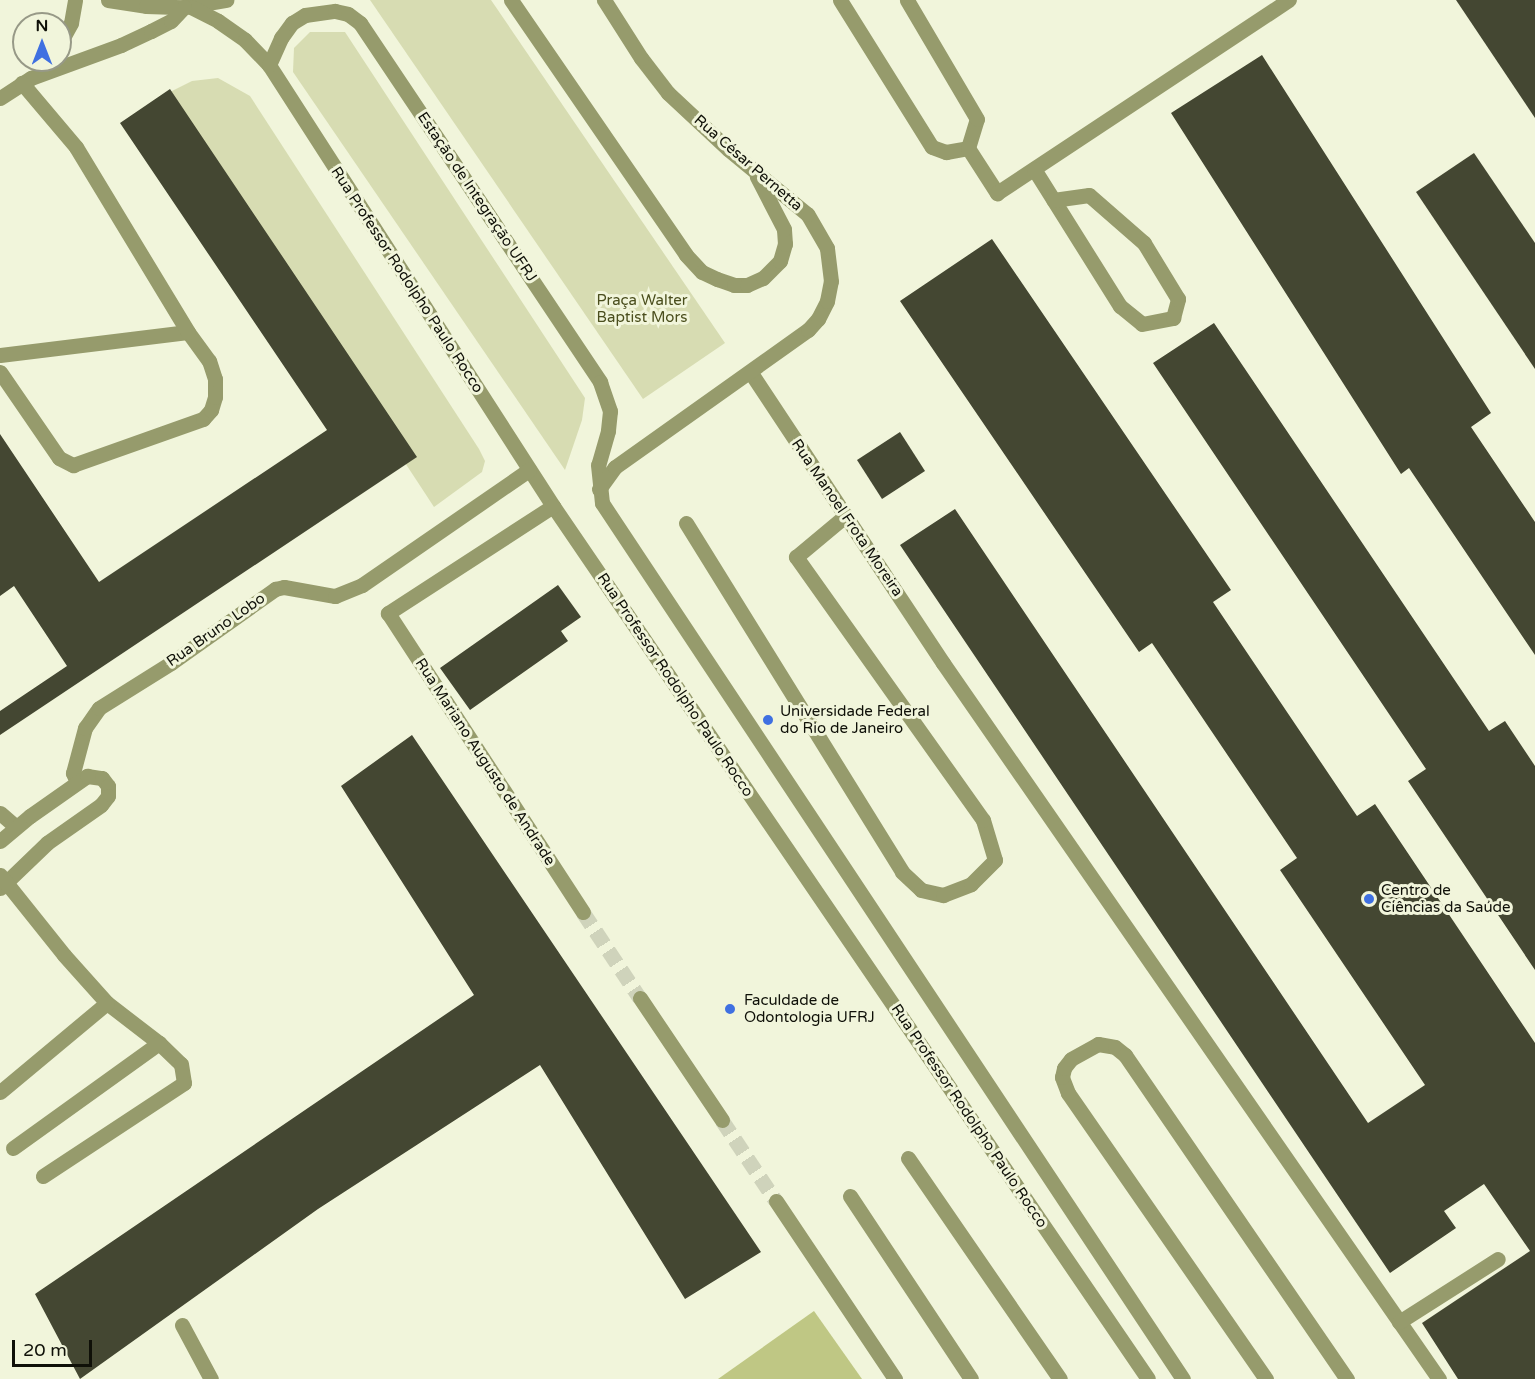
<!DOCTYPE html>
<meta charset="utf-8">
<style>
body{margin:0}
#map{position:relative;width:1535px;height:1379px;overflow:hidden;background:#f1f5db;font-family:"Varela Round",sans-serif}
div>[style]{position:absolute}
.green>*{inset:0;background:#d7dcb2}
.forest>*{inset:0;background:#bfc784}
.building>*{inset:0;background:#444732}
.minor-tunnel>*{height:15px;margin-top:-7.5px;transform-origin:0;background:repeating-linear-gradient(90deg,#cfd3bb 0 15px,transparent 0 23px)}
.minor>*{height:15px;margin:-7.5px;padding:0 7.5px;transform-origin:7.5px;border-radius:7.5px;background:#969b6c}
.dots>*{width:16px;height:16px;translate:-50% -50%;box-sizing:border-box;border:3px solid #f1f5db;border-radius:50%}
span{translate:-50% -50%;white-space:nowrap;text-align:center;line-height:1.15;-webkit-text-stroke:6px #f1f5db;paint-order:stroke}
.street-label{font-size:15px;color:#0f1008}
.park-label{font-size:15px;color:#4a4e1d}
.poi-label{font-size:15px;color:#0f1008}
.left{translate:0 -50%;text-align:left}
.north{position:absolute;left:12px;top:12px;width:60px;height:60px;box-sizing:border-box;background:#f1f5db;border:2px solid #979987;border-radius:50%;rotate:0deg;font-size:16px;font-weight:700;line-height:24px;text-align:center;color:#0f1008}
.north::after{content:'';display:block;margin:auto;width:21px;height:27px;background:#3f70e1;clip-path:polygon(50% 0,100% 100%,50% 72%,0 100%)}
.scale{position:absolute;left:12px;top:1340px;width:80px;height:27px;box-sizing:border-box;border:3px solid #0f1008;border-top:0;padding-left:8px;font-size:18px;line-height:21px;white-space:nowrap;color:#0f1008;-webkit-text-stroke:4px #f1f5db;paint-order:stroke}
</style>
<div id="map">
<div class="green">
<i style="clip-path:polygon(370px 0,491px 0,725px 343px,643px 399px)"></i>
<i style="clip-path:polygon(310px 32px,345px 32px,585px 398px,582px 420px,565px 470px,293px 72px,294px 48px)"></i>
<i style="clip-path:polygon(218px 78px,250px 96px,479px 449px,485px 461px,482px 472px,434px 507px,164px 95px,192px 81px)"></i>
</div>
<div class="forest">
<i style="clip-path:polygon(814px 1311px,862px 1379px,718px 1379px)"></i>
</div>
<div class="building">
<i style="clip-path:polygon(1456px 0,1535px 0,1535px 118px)"></i>
<i style="clip-path:polygon(1262px 55px,1491px 413px,1471px 427px,1535px 522px,1535px 655px,1409px 468px,1401px 474px,1171px 113px)"></i>
<i style="clip-path:polygon(170px 89px,417px 457px,0 735px,0 711px,67px 666px,14px 586px,0 596px,0 434px,99px 582px,327px 430px,120px 123px)"></i>
<i style="clip-path:polygon(1474px 153px,1535px 243px,1535px 369px,1416px 192px)"></i>
<i style="clip-path:polygon(992px 239px,1231px 590px,1213px 602px,1357px 816px,1375px 804px,1535px 1043px,1535px 1379px,1458px 1379px,1422px 1323px,1530px 1251px,1484px 1184px,1444px 1211px,1456px 1228px,1390px 1273px,900px 545px,955px 509px,1368px 1123px,1425px 1085px,1280px 870px,1297px 858px,1152px 643px,1139px 652px,900px 301px)"></i>
<i style="clip-path:polygon(1214px 323px,1489px 731px,1505px 721px,1535px 766px,1535px 970px,1408px 781px,1426px 769px,1153px 363px)"></i>
<i style="clip-path:polygon(900px 432px,925px 471px,882px 499px,857px 460px)"></i>
<i style="clip-path:polygon(558px 585px,581px 617px,561px 631px,568px 641px,470px 710px,440px 668px)"></i>
<i style="clip-path:polygon(412px 735px,761px 1252px,685px 1299px,540px 1065px,318px 1209px,80px 1379px,35px 1294px,474px 995px,341px 786px)"></i>
</div>
<div class="minor-tunnel">
<i style="left:583px;top:912px;width:103px;rotate:56.5deg"></i>
<i style="left:722px;top:1120px;width:97px;rotate:56.3deg"></i>
</div>
<div class="minor">
<i style="left:108px;top:0;width:38px;rotate:9deg"></i>
<i style="left:146px;top:6px;width:38px;rotate:2deg"></i>
<i style="left:184px;top:7px;width:43px;rotate:-9.5deg"></i>
<i style="left:511px;top:0;width:309px;rotate:55.5deg"></i>
<i style="left:686px;top:255px;width:23px;rotate:47deg"></i>
<i style="left:702px;top:272px;width:17px;rotate:25deg"></i>
<i style="left:717px;top:279px;width:18px;rotate:19deg"></i>
<i style="left:734px;top:285px;width:13px"></i>
<i style="left:747px;top:285px;width:17px;rotate:-24deg"></i>
<i style="left:763px;top:278px;width:24px;rotate:-45deg"></i>
<i style="left:780px;top:261px;width:18px;rotate:-74deg"></i>
<i style="left:785px;top:244px;width:15px;rotate:-94deg"></i>
<i style="left:784px;top:229px;width:59px;rotate:-117.4deg"></i>
<i style="left:840px;top:0;width:173px;rotate:58deg"></i>
<i style="left:932px;top:147px;width:15px;rotate:20deg"></i>
<i style="left:946px;top:152px;width:22px;rotate:-10deg"></i>
<i style="left:968px;top:148px;width:30px;rotate:-73deg"></i>
<i style="left:977px;top:119px;width:138px;rotate:-120.5deg"></i>
<i style="left:191px;top:7px;width:30px;rotate:27deg"></i>
<i style="left:218px;top:21px;width:33px;rotate:35deg"></i>
<i style="left:245px;top:40px;width:35px;rotate:46deg"></i>
<i style="left:269px;top:65px;width:525px;rotate:57.22deg"></i>
<i style="left:553px;top:506px;width:1056px;rotate:55.72deg"></i>
<i style="left:60px;top:43px;width:23px;rotate:-61deg"></i>
<i style="left:71px;top:23px;width:23px;rotate:-80deg"></i>
<i style="left:269px;top:65px;width:30px;rotate:-66deg"></i>
<i style="left:281px;top:38px;width:19px;rotate:-54deg"></i>
<i style="left:292px;top:23px;width:15px;rotate:-32deg"></i>
<i style="left:305px;top:15px;width:30px;rotate:-8deg"></i>
<i style="left:335px;top:11px;width:13px;rotate:13deg"></i>
<i style="left:348px;top:14px;width:15px;rotate:37deg"></i>
<i style="left:360px;top:23px;width:432px;rotate:56.2deg"></i>
<i style="left:600px;top:382px;width:31px;rotate:71deg"></i>
<i style="left:610px;top:411px;width:20px;rotate:96deg"></i>
<i style="left:608px;top:431px;width:35px;rotate:106deg"></i>
<i style="left:598px;top:465px;width:38px;rotate:84deg"></i>
<i style="left:602px;top:503px;width:1051px;rotate:56.45deg"></i>
<i style="left:0;top:98px;width:37px;rotate:-33deg"></i>
<i style="left:31px;top:78px;width:96px;rotate:-20.1deg"></i>
<i style="left:121px;top:45px;width:33px;rotate:-25deg"></i>
<i style="left:151px;top:31px;width:22px;rotate:-27deg"></i>
<i style="left:171px;top:21px;width:19px;rotate:-47deg"></i>
<i style="left:968px;top:148px;width:54px;rotate:57.2deg"></i>
<i style="left:997px;top:193px;width:350px;rotate:-33.5deg"></i>
<i style="left:1034px;top:169px;width:162px;rotate:57.9deg"></i>
<i style="left:1120px;top:306px;width:28px;rotate:39deg"></i>
<i style="left:1142px;top:324px;width:32px;rotate:-11deg"></i>
<i style="left:1173px;top:318px;width:20px;rotate:-75deg"></i>
<i style="left:1178px;top:299px;width:66px;rotate:-121.3deg"></i>
<i style="left:1144px;top:243px;width:73px;rotate:-138.9deg"></i>
<i style="left:1089px;top:195px;width:36px;rotate:172deg"></i>
<i style="left:0;top:355px;width:189px;rotate:-7deg"></i>
<i style="left:0;top:372px;width:104px;rotate:55.5deg"></i>
<i style="left:59px;top:458px;width:16px;rotate:27deg"></i>
<i style="left:73px;top:465px;width:138px;rotate:-19.5deg"></i>
<i style="left:203px;top:419px;width:12px;rotate:-48deg"></i>
<i style="left:211px;top:410px;width:14px;rotate:-73deg"></i>
<i style="left:215px;top:397px;width:18px;rotate:-90deg"></i>
<i style="left:215px;top:379px;width:19px;rotate:-108deg"></i>
<i style="left:209px;top:361px;width:36px;rotate:-126deg"></i>
<i style="left:188px;top:332px;width:216px;rotate:-121.2deg"></i>
<i style="left:76px;top:147px;width:84px;rotate:-130.2deg"></i>
<i style="left:751px;top:373px;width:348px;rotate:56.5deg"></i>
<i style="left:943px;top:663px;width:871px;rotate:55.29deg"></i>
<i style="left:599px;top:489px;width:27px;rotate:-54deg"></i>
<i style="left:615px;top:467px;width:237px;rotate:-35.4deg"></i>
<i style="left:808px;top:330px;width:15px;rotate:-48deg"></i>
<i style="left:818px;top:319px;width:20px;rotate:-63deg"></i>
<i style="left:827px;top:301px;width:20px;rotate:-79deg"></i>
<i style="left:831px;top:281px;width:33px;rotate:-97deg"></i>
<i style="left:827px;top:248px;width:39px;rotate:-120deg"></i>
<i style="left:807px;top:214px;width:102px;rotate:-140.6deg"></i>
<i style="left:728px;top:149px;width:82px;rotate:-137deg"></i>
<i style="left:668px;top:93px;width:44px;rotate:-127.6deg"></i>
<i style="left:641px;top:58px;width:69px;rotate:-122.5deg"></i>
<i style="left:553px;top:506px;width:197px;rotate:147deg"></i>
<i style="left:388px;top:613px;width:357px;rotate:56.9deg"></i>
<i style="left:686px;top:523px;width:410px;rotate:58.2deg"></i>
<i style="left:902px;top:872px;width:26px;rotate:43deg"></i>
<i style="left:921px;top:890px;width:23px;rotate:13deg"></i>
<i style="left:943px;top:895px;width:30px;rotate:-21deg"></i>
<i style="left:971px;top:884px;width:34px;rotate:-45deg"></i>
<i style="left:995px;top:860px;width:42px;rotate:-106.7deg"></i>
<i style="left:983px;top:820px;width:323px;rotate:-125.4deg"></i>
<i style="left:796px;top:557px;width:64px;rotate:-39.9deg"></i>
<i style="left:77px;top:782px;width:10px;rotate:-114deg"></i>
<i style="left:73px;top:773px;width:47px;rotate:-75.1deg"></i>
<i style="left:85px;top:728px;width:24px;rotate:-55deg"></i>
<i style="left:99px;top:708px;width:85px;rotate:-32deg"></i>
<i style="left:171px;top:663px;width:128px;rotate:-35.4deg"></i>
<i style="left:275px;top:589px;width:9px;rotate:-13deg"></i>
<i style="left:284px;top:587px;width:52px;rotate:10deg"></i>
<i style="left:335px;top:596px;width:29px;rotate:-22deg"></i>
<i style="left:362px;top:585px;width:203px;rotate:-34.6deg"></i>
<i style="left:0;top:813px;width:21px;rotate:41deg"></i>
<i style="left:0;top:841px;width:39px;rotate:-40deg"></i>
<i style="left:30px;top:816px;width:70px;rotate:-35.1deg"></i>
<i style="left:87px;top:776px;width:15px;rotate:8deg"></i>
<i style="left:102px;top:778px;width:10px;rotate:53deg"></i>
<i style="left:108px;top:786px;width:10px;rotate:90deg"></i>
<i style="left:108px;top:796px;width:11px;rotate:128deg"></i>
<i style="left:101px;top:805px;width:66px;rotate:144.9deg"></i>
<i style="left:47px;top:843px;width:65px;rotate:136.2deg"></i>
<i style="left:0;top:875px;width:102px;rotate:51.3deg"></i>
<i style="left:64px;top:955px;width:64px;rotate:48.1deg"></i>
<i style="left:107px;top:1003px;width:66px;rotate:37.6deg"></i>
<i style="left:159px;top:1043px;width:30px;rotate:44deg"></i>
<i style="left:181px;top:1064px;width:19px;rotate:81deg"></i>
<i style="left:184px;top:1083px;width:169px;rotate:146.6deg"></i>
<i style="left:640px;top:998px;width:147px;rotate:56.1deg"></i>
<i style="left:0;top:1092px;width:139px;rotate:-39.8deg"></i>
<i style="left:13px;top:1148px;width:180px;rotate:-35.7deg"></i>
<i style="left:908px;top:1158px;width:268px;rotate:55.5deg"></i>
<i style="left:850px;top:1196px;width:219px;rotate:56.5deg"></i>
<i style="left:776px;top:1201px;width:214px;rotate:56.2deg"></i>
<i style="left:1399px;top:1322px;width:117px;rotate:-32.5deg"></i>
<i style="left:182px;top:1325px;width:61px;rotate:61.8deg"></i>
<i style="left:1266px;top:1379px;width:348px;rotate:-124.7deg"></i>
<i style="left:1068px;top:1093px;width:17px;rotate:-111deg"></i>
<i style="left:1062px;top:1077px;width:9px;rotate:-77deg"></i>
<i style="left:1064px;top:1068px;width:11px;rotate:-52deg"></i>
<i style="left:1071px;top:1059px;width:31px;rotate:-29deg"></i>
<i style="left:1098px;top:1044px;width:17px;rotate:10deg"></i>
<i style="left:1115px;top:1047px;width:13px;rotate:39deg"></i>
<i style="left:1125px;top:1055px;width:393px;rotate:55.6deg"></i>
</div>
<div class="dots">
<i style="left:768px;top:720px;background:#3f70e1"></i>
<i style="left:1369px;top:899px;background:#3f70e1"></i>
<i style="left:730px;top:1009px;background:#3f70e1"></i>
</div>
<div class="street-label">
<span style="left:748px;top:163px;rotate:41deg">Rua César Pernetta</span>
<span style="left:477px;top:197px;rotate:56deg">Estação de Integração UFRJ</span>
<span style="left:407px;top:280px;rotate:57deg">Rua Professor Rodolpho Paulo Rocco</span>
<span style="left:847px;top:518px;rotate:56deg">Rua Manoel Frota Moreira</span>
<span style="left:216px;top:630px;rotate:-35deg">Rua Bruno Lobo</span>
<span style="left:675px;top:685px;rotate:56deg">Rua Professor Rodolpho Paulo Rocco</span>
<span style="left:485px;top:762px;rotate:57deg">Rua Mariano Augusto de Andrade</span>
<span style="left:969px;top:1116px;rotate:56deg">Rua Professor Rodolpho Paulo Rocco</span>
</div>
<div class="park-label">
<span style="left:642px;top:309px">Praça Walter<br>Baptist Mors</span>
</div>
<div class="poi-label">
<span class="left" style="left:780px;top:720px">Universidade Federal<br>do Rio de Janeiro</span>
<span class="left" style="left:1381px;top:899px">Centro de<br>Ciências da Saúde</span>
<span class="left" style="left:744px;top:1009px">Faculdade de<br>Odontologia UFRJ</span>
</div>
<div class="north">N</div>
<div class="scale">20 m</div>
</div>
